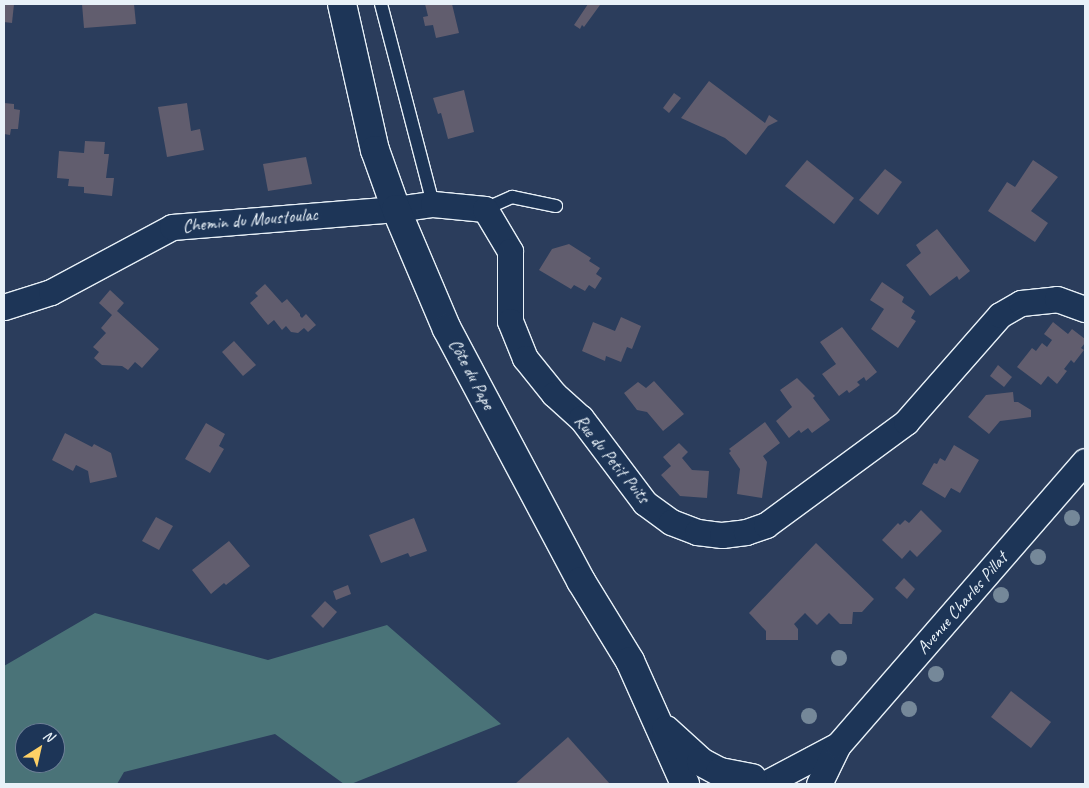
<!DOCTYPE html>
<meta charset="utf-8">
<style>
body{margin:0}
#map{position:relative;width:1089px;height:788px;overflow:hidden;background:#2b3d5c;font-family:Caveat,sans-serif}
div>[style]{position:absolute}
.green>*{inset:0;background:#4a7378}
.building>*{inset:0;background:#615d6e}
.roads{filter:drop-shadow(1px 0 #e8f1f8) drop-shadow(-1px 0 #e8f1f8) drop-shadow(0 1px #e8f1f8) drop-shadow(0 -1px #e8f1f8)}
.service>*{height:12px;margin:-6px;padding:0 6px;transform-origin:6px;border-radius:6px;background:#1d3557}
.minor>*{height:25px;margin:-12.5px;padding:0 12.5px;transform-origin:12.5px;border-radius:12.5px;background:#1d3557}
.secondary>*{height:28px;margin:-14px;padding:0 14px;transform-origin:14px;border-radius:14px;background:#1d3557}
.trees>*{width:16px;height:16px;margin:-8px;border-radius:50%;background:#758899}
span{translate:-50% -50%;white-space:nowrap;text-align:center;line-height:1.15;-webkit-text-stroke:4px #1d3557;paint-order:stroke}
.street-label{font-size:18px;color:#e8f1f8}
.frame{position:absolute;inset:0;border:5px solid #e8f1f8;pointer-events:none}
.north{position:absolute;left:15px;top:723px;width:50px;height:50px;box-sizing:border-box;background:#1d3557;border:1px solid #6e8097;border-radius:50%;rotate:35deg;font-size:14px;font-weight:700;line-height:20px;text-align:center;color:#e8f1f8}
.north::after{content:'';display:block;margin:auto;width:18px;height:22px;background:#ffd166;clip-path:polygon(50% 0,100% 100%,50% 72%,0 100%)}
</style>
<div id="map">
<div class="green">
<i style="clip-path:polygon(evenodd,95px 613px,268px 660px,387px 625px,501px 724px,351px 784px,344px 784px,275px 734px,124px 772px,117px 784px,4px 784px,4px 666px,95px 613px,25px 733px,55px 733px,55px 763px,25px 763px,25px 733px)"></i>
</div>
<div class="building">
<i style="clip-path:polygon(4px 4px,14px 4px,12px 23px,4px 22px)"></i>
<i style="clip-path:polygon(82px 4px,134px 4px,136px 24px,84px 28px)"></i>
<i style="clip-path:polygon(425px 4px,452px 4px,459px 33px,436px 38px,433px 25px,425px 26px,423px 17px,428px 16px)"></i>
<i style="clip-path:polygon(588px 4px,600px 5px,584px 27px,582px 25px,580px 29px,574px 25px)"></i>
<i style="clip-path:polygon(709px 81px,765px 123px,769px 115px,778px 121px,768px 126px,746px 155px,725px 138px,681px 118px)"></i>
<i style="clip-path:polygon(464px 90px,474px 132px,448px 139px,441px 113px,438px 114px,433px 98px)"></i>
<i style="clip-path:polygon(674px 93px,681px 98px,669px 113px,663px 108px)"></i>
<i style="clip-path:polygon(4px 103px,14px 104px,14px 109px,20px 110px,18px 129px,11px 129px,10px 135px,4px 134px)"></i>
<i style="clip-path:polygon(187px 103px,191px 131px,200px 129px,204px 150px,167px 157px,158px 107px)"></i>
<i style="clip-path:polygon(85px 141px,105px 142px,104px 154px,109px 154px,106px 178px,114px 178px,112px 196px,84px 193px,84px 187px,68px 186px,69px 179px,57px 178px,59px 151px,84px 153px)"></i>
<i style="clip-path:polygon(306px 157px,312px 184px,268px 191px,263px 164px)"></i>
<i style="clip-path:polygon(807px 160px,854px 198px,834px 224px,785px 186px)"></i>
<i style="clip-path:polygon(1033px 160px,1058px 177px,1031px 211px,1048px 223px,1035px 242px,988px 211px,1007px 182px,1015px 187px)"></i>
<i style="clip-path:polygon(885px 169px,902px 182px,878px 215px,859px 200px)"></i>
<i style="clip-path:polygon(937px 229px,970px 271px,959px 280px,957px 276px,930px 296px,906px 265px,921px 253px,916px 245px)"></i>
<i style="clip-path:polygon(569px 244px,591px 258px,589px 261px,600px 268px,596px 274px,602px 278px,595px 289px,589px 285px,585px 291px,574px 285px,571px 289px,539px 270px,552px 249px)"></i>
<i style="clip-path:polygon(882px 282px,904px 297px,902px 302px,915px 311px,911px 318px,916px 321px,898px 348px,871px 329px,884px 309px,870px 300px)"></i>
<i style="clip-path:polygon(265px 284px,282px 303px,287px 299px,300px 314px,300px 316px,302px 318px,306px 314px,316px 325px,308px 332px,304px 328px,298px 333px,291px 332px,286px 326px,282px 330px,274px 320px,268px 325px,250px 303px,258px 296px,255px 293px)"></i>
<i style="clip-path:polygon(110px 290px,124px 303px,117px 311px,159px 349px,142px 368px,135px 362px,128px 370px,122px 366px,102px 365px,94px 358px,99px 352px,93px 347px,106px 333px,101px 328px,112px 315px,99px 303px)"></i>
<i style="clip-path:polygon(621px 317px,641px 326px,632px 349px,627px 347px,621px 362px,606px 356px,605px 361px,582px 351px,593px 322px,615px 331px)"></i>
<i style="clip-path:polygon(1053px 322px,1068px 334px,1072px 329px,1085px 339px,1085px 343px,1081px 348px,1084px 350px,1074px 363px,1071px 360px,1064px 369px,1067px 371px,1057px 384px,1048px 376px,1041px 385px,1017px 367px,1032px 348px,1036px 351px,1042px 343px,1047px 347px,1052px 340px,1044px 334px)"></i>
<i style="clip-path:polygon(842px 327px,877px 372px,866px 381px,864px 377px,857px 382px,860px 385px,849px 393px,847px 390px,839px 396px,822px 374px,836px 364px,820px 342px)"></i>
<i style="clip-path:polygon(234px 341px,256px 365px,243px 376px,222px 352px)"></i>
<i style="clip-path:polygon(998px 365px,1012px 377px,1004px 387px,990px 376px)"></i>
<i style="clip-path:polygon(797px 378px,815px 396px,813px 398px,830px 420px,812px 433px,808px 428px,801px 433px,799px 430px,789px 438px,776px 421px,792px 407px,780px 390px)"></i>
<i style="clip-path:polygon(654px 381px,684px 414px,663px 431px,647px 412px,637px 410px,624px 393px,638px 382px,646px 388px)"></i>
<i style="clip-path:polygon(1013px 392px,1014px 402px,1018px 402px,1031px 410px,1031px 417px,1000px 421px,989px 434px,968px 417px,986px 395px)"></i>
<i style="clip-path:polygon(765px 422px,780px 443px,763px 456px,767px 462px,762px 498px,737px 494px,740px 469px,729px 453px,731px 451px,729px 449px)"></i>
<i style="clip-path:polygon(206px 423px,225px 434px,219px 446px,224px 449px,210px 473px,185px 459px)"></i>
<i style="clip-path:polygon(65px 433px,92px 447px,94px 444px,111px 453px,117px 477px,90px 483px,88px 471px,76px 465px,73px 471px,52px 460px)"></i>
<i style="clip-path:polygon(679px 443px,688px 452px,682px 458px,692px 470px,709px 471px,707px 498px,680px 496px,661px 475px,671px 466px,663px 457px)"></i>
<i style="clip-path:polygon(954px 445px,979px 460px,960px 493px,951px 488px,945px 498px,922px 484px,934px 463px,937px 464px,940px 458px,945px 461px)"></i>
<i style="clip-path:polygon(921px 510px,942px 531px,917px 557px,910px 550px,902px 559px,882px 540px,898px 523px,900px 525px,905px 520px,909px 523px)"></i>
<i style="clip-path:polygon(156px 517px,173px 526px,159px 550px,142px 541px)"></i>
<i style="clip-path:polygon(414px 518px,427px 551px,410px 557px,408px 553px,381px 563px,369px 535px)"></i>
<i style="clip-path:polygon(229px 541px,250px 566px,226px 585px,224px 583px,211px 594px,192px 570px)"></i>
<i style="clip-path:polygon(816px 543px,874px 599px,862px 612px,853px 612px,852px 624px,840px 624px,829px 613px,817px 625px,805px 613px,794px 624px,798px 629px,798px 640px,766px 640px,766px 631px,749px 613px)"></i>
<i style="clip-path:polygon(904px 578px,915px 589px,907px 599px,895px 588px)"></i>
<i style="clip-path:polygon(348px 585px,351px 594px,336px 600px,333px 591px)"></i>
<i style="clip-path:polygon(325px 601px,337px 612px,323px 628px,311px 616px)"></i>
<i style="clip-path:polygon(1011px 691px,1051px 722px,1031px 748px,991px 717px)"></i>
<i style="clip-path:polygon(568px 737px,610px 784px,515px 784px)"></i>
</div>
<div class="roads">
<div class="service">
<i style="left:381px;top:4px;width:207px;rotate:75.4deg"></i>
<i style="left:485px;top:209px;width:30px;rotate:-24deg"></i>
<i style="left:512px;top:197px;width:45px;rotate:11.6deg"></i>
</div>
<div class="minor">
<i style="left:4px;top:307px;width:49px;rotate:-17.7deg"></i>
<i style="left:51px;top:292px;width:137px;rotate:-28.2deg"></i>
<i style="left:172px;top:227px;width:225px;rotate:-4.6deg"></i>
<i style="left:396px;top:209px;width:37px;rotate:-8deg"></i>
<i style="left:433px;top:204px;width:52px;rotate:5.5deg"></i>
<i style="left:485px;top:209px;width:49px;rotate:59.2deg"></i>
<i style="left:510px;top:251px;width:70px;rotate:90deg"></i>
<i style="left:510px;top:321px;width:40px;rotate:68deg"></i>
<i style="left:525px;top:358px;width:46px;rotate:51.1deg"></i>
<i style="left:554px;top:394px;width:36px;rotate:42deg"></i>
<i style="left:581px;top:418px;width:106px;rotate:53deg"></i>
<i style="left:645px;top:503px;width:32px;rotate:36deg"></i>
<i style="left:671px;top:522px;width:28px;rotate:21deg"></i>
<i style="left:697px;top:532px;width:25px;rotate:7deg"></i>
<i style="left:722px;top:535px;width:24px;rotate:-7deg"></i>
<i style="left:746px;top:532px;width:21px;rotate:-19deg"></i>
<i style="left:766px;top:525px;width:174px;rotate:-36.3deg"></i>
<i style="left:906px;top:422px;width:142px;rotate:-48.7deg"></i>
<i style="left:1000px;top:315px;width:24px;rotate:-30deg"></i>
<i style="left:1021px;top:303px;width:36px;rotate:-6deg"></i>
<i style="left:1057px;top:299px;width:30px;rotate:20deg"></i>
<i style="left:768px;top:782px;width:79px;rotate:-27.9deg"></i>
<i style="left:819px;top:784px;width:43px;rotate:-64deg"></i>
<i style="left:838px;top:745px;width:376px;rotate:-49deg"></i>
</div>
<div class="secondary">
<i style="left:342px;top:4px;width:150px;rotate:77.3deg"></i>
<i style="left:375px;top:150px;width:63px;rotate:70.4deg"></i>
<i style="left:396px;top:209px;width:130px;rotate:67deg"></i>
<i style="left:447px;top:329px;width:285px;rotate:62deg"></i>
<i style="left:581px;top:581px;width:94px;rotate:58.5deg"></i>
<i style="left:630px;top:661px;width:135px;rotate:65.9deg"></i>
<i style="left:666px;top:730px;width:47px;rotate:42.4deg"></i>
<i style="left:701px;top:762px;width:21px;rotate:28deg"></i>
<i style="left:720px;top:772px;width:33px;rotate:11deg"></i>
</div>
</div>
<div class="trees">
<i style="left:1072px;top:518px"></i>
<i style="left:1038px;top:557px"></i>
<i style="left:1001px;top:595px"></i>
<i style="left:839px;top:658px"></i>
<i style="left:936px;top:674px"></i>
<i style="left:909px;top:709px"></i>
<i style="left:809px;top:716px"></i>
</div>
<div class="street-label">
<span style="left:250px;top:220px;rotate:-5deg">Chemin du Moustoulac</span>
<span style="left:472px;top:374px;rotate:62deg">Côte du Pape</span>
<span style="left:612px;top:459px;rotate:51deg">Rue du Petit Puits</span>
<span style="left:962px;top:603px;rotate:-49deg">Avenue Charles Pillat</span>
</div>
<div class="frame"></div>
<div class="north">N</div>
</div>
